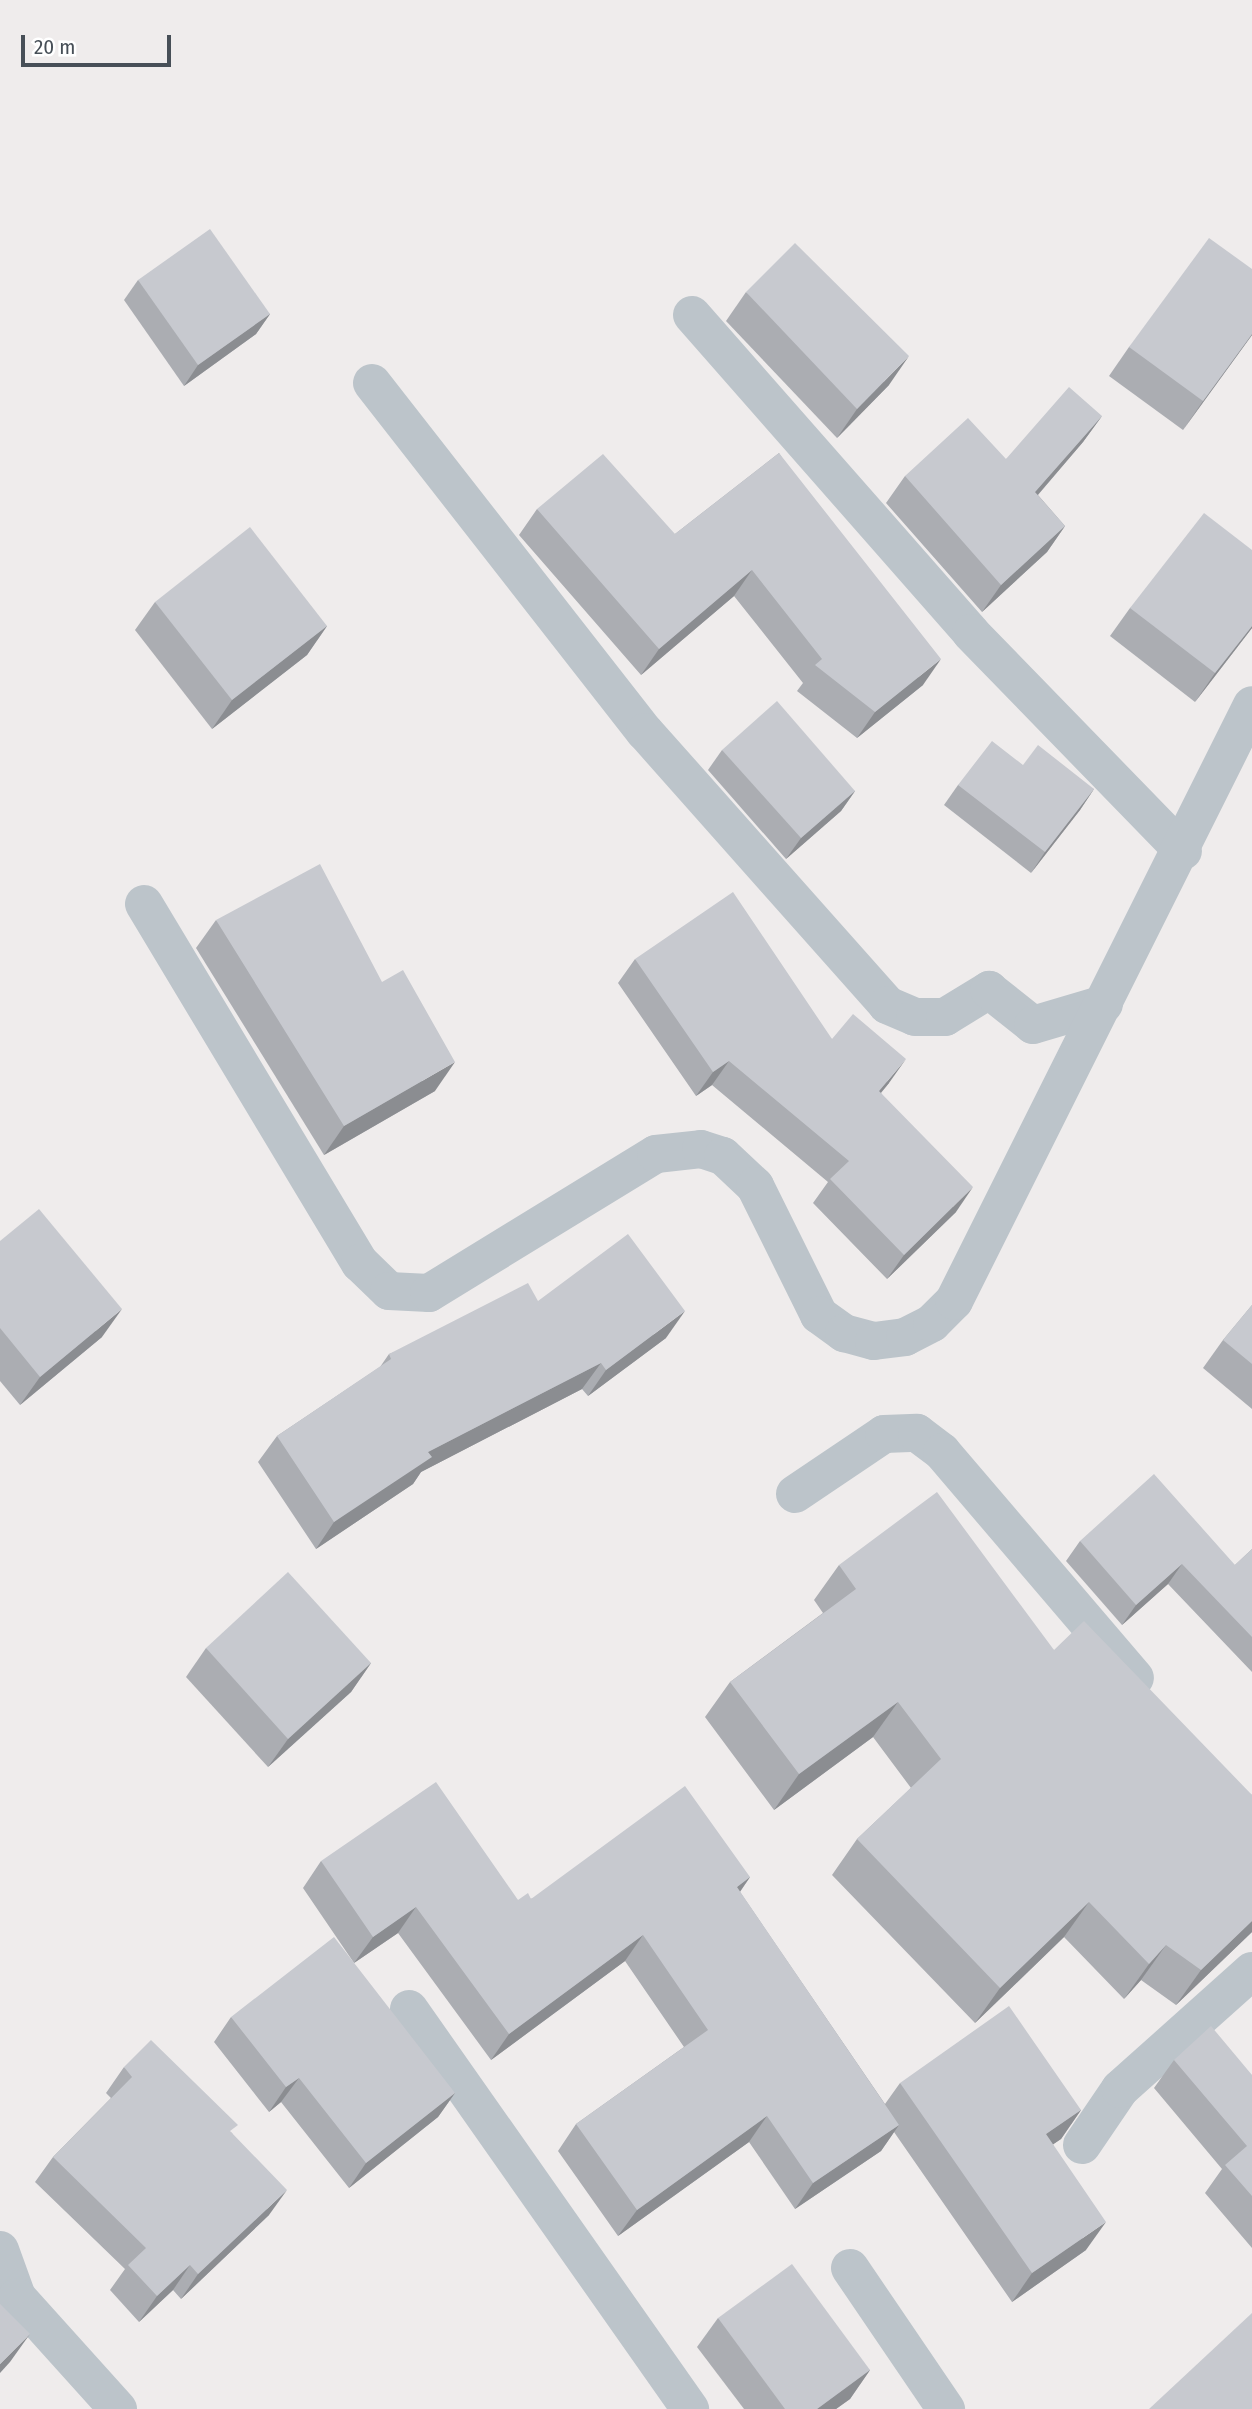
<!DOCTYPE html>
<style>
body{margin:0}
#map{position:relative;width:1252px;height:2409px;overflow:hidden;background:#efecec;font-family:"Fira Sans Condensed",sans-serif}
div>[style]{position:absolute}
.minor>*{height:38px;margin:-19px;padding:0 19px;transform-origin:19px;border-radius:19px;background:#bcc4ca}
.wall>*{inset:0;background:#abadb2}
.shaded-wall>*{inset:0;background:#8b8d91}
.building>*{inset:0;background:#c7c9cf}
span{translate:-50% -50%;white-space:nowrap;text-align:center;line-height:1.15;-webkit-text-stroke:5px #fff;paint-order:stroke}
.scale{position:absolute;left:21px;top:35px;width:150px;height:32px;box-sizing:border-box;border:4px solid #474f57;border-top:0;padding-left:9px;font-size:21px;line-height:24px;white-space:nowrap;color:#474f57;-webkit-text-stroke:5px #fff;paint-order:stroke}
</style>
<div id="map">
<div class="minor">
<i style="left:692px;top:315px;width:423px;rotate:48.7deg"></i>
<i style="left:971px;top:633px;width:304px;rotate:45.8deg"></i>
<i style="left:372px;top:383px;width:443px;rotate:52deg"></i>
<i style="left:645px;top:732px;width:365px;rotate:48.4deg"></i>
<i style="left:887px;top:1005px;width:30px;rotate:23deg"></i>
<i style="left:915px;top:1017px;width:30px"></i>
<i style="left:945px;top:1017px;width:52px;rotate:-31.5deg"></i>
<i style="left:989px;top:990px;width:56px;rotate:38.5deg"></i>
<i style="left:1033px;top:1025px;width:74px;rotate:-16.5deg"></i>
<i style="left:144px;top:904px;width:419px;rotate:59deg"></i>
<i style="left:360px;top:1263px;width:40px;rotate:44deg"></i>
<i style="left:389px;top:1291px;width:40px;rotate:2.9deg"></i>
<i style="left:429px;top:1293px;width:266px;rotate:-31.5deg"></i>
<i style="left:656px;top:1154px;width:45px;rotate:-6.3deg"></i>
<i style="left:701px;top:1149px;width:23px;rotate:18deg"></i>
<i style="left:723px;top:1156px;width:44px;rotate:43.2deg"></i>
<i style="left:755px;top:1186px;width:144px;rotate:63.6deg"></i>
<i style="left:819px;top:1315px;width:31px;rotate:36deg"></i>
<i style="left:844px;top:1333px;width:31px;rotate:15deg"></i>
<i style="left:874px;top:1341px;width:31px;rotate:-7deg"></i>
<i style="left:905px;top:1337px;width:30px;rotate:-27deg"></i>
<i style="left:932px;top:1323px;width:31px;rotate:-45deg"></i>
<i style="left:954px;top:1301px;width:666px;rotate:-63.43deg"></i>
<i style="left:795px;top:1494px;width:107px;rotate:-34deg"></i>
<i style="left:884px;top:1434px;width:33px;rotate:-2deg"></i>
<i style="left:917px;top:1433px;width:31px;rotate:37deg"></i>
<i style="left:942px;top:1452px;width:297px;rotate:49.5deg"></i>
<i style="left:409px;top:2009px;width:489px;rotate:54.9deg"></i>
<i style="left:1082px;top:2145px;width:68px;rotate:-55.8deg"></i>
<i style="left:1120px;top:2089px;width:177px;rotate:-41.8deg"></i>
<i style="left:0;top:2250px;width:50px;rotate:70.1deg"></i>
<i style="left:17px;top:2297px;width:151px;rotate:48deg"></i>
<i style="left:850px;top:2268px;width:171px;rotate:55.8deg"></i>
</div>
<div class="wall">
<i style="clip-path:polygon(1252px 269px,1252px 335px,1183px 430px,1109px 376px,1129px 347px)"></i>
<i style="clip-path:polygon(138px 280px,270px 314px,256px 334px,184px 386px,124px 300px)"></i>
<i style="clip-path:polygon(746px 292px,889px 385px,837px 438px,726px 321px)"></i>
<i style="clip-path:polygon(1102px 416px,1083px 442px,1038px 495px,1065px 526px,1047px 552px,982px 612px,886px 503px,905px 476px,1006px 459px)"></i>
<i style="clip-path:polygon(779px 453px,923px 685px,857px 738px,797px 691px,803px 683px,734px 596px,641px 675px,519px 535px,537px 509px,675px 534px)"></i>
<i style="clip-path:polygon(1252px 550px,1252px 628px,1195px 702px,1110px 636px,1130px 608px)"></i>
<i style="clip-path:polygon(155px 602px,327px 626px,307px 655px,212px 729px,135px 630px)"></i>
<i style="clip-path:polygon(722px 750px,855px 791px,841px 811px,786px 859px,708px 770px)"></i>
<i style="clip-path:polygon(1023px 765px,1094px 789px,1080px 810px,1031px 873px,944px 805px,958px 785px)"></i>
<i style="clip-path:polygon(216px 920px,435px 1091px,324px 1155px,196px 948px)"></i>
<i style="clip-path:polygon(635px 959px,832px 1039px,889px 1083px,881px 1093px,956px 1212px,887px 1279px,813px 1203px,828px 1182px,712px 1085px,696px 1096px,618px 983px)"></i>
<i style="clip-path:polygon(0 1241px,102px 1337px,20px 1405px,0 1381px)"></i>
<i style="clip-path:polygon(538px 1301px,666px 1338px,588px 1396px,582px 1389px,421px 1472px,413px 1484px,316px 1549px,258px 1462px,277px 1436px,380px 1367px,389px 1354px)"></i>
<i style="clip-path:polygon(1252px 1305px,1252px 1409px,1203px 1368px,1223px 1340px)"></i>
<i style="clip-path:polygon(1080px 1541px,1235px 1565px,1252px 1549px,1252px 1672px,1168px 1584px,1122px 1625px,1066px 1561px)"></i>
<i style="clip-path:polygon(839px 1565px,1054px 1650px,1252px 1795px,1252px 1932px,1176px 2005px,1141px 1980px,1124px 1999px,1064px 1937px,975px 2023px,832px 1875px,857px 1839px,911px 1788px,873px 1737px,774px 1810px,705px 1717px,730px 1682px,823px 1613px,814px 1600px)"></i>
<i style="clip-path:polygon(206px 1648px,371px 1663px,351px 1692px,268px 1767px,186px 1677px)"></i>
<i style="clip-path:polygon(321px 1861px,518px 1900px,750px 1877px,740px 1892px,885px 2104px,900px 2083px,1081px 2110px,1061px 2139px,1053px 2144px,1086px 2250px,1012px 2302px,894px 2132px,881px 2151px,795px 2209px,749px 2142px,618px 2236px,558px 2151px,576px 2124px,684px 2047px,625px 1961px,491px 2060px,398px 1933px,354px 1963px,303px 1888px)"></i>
<i style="clip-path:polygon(231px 2017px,455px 2093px,438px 2117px,349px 2188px,281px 2102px,269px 2112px,214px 2042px)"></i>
<i style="clip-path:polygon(1174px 2060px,1252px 2075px,1252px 2248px,1205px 2193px,1222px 2169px,1154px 2088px)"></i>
<i style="clip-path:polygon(124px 2067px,232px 2133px,269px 2215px,181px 2299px,173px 2290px,139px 2322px,110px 2290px,125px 2269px,35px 2182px,53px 2157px,111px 2098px,106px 2093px)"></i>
<i style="clip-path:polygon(718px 2318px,870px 2370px,850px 2399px,836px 2409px,744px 2409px,697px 2347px)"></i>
</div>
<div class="shaded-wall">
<i style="clip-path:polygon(270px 314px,256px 334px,184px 386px,198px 365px)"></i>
<i style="clip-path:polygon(1252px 334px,1252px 335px,1183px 430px,1203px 401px)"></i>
<i style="clip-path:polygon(909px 356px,889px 385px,837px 438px,857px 409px)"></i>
<i style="clip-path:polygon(1102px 416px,1083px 442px,1017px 519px,1035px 492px)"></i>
<i style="clip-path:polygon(1065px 526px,1047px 552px,982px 612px,1001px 585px)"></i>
<i style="clip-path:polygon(752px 570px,734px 596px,641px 675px,659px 649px)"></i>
<i style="clip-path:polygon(327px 626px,307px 655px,212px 729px,232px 700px)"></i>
<i style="clip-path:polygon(1252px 626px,1252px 628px,1195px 702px,1215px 673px)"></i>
<i style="clip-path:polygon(941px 659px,923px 685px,857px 738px,875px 712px)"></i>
<i style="clip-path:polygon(1094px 789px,1080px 810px,1031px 873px,1045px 852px)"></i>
<i style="clip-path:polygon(855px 791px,841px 811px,786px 859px,801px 838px)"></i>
<i style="clip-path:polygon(906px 1059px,889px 1083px,862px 1115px,879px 1091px)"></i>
<i style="clip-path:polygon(729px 1061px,712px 1085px,696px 1096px,713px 1072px)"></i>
<i style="clip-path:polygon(455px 1062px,435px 1091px,324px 1155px,344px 1126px)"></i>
<i style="clip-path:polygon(973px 1187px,956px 1212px,887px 1279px,904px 1255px)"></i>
<i style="clip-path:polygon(122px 1309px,102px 1337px,20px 1405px,40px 1377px)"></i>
<i style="clip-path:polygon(685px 1311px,666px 1338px,588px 1396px,606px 1370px)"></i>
<i style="clip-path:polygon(601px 1363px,582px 1389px,421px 1472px,413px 1484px,316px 1549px,334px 1522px,428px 1452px)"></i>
<i style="clip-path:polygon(1182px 1564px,1168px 1584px,1122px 1625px,1136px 1605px)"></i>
<i style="clip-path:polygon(371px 1663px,351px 1692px,268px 1767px,288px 1739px)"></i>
<i style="clip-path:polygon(898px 1702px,873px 1737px,774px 1810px,799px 1774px)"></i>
<i style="clip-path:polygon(750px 1877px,732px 1903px,737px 1887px)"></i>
<i style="clip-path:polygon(1089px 1902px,1064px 1937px,975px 2023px,1000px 1988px)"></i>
<i style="clip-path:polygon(416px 1907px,398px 1933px,354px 1963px,373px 1937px)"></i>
<i style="clip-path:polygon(1252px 1921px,1252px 1932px,1176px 2005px,1201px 1970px)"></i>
<i style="clip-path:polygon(643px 1935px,625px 1961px,491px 2060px,509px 2034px)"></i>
<i style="clip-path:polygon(1166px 1945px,1141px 1980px,1124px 1999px,1149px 1964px)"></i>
<i style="clip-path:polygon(299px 2078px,281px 2102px,269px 2112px,286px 2087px)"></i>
<i style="clip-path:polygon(455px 2093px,438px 2117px,349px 2188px,366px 2163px)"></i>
<i style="clip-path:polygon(1081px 2110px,1061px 2139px,1026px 2163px,1046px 2134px)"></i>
<i style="clip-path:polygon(767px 2116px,749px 2142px,618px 2236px,637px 2210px)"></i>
<i style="clip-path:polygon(899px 2125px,881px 2151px,795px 2209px,813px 2183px)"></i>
<i style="clip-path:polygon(287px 2190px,269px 2215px,181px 2299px,198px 2274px)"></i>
<i style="clip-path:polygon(1106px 2222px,1086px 2250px,1012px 2302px,1032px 2273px)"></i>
<i style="clip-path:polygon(190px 2265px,173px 2290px,139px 2322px,157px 2296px)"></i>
<i style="clip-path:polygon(30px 2334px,10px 2362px,0 2373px,0 2364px)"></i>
<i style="clip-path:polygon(870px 2370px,850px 2399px,836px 2409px,817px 2409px)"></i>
</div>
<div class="building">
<i style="clip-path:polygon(210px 229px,270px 314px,198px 365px,138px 280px)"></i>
<i style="clip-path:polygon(1209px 238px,1252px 269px,1252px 334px,1203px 401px,1129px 347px)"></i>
<i style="clip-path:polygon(795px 243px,909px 356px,857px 409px,746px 292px)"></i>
<i style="clip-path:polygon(1069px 387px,1102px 416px,1035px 492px,1065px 526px,1001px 585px,905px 476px,968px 418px,1006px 459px)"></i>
<i style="clip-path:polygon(779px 453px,941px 659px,875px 712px,815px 665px,822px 659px,752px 570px,659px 649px,537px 509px,603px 454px,675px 534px)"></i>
<i style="clip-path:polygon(1204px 513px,1252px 550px,1252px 626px,1215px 673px,1130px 608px)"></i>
<i style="clip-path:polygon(250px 527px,327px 626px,232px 700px,155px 602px)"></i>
<i style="clip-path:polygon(777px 701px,855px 791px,801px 838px,722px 750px)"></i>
<i style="clip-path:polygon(992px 741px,1023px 765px,1038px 745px,1094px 789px,1045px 852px,958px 785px)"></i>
<i style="clip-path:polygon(320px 864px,382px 982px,403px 970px,455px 1062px,344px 1126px,216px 920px)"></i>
<i style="clip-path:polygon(733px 892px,832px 1039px,853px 1014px,906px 1059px,879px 1091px,973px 1187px,904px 1255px,830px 1179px,849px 1161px,729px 1061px,713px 1072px,635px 959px)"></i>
<i style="clip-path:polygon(39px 1209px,122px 1309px,40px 1377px,0 1328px,0 1241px)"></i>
<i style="clip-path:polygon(628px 1234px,685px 1311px,606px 1370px,601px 1363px,428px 1452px,432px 1457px,334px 1522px,277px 1436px,391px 1359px,389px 1354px,528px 1283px,538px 1301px)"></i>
<i style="clip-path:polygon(1252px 1305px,1252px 1364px,1223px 1340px)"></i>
<i style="clip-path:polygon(1154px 1474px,1235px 1565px,1252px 1549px,1252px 1637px,1182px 1564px,1136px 1605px,1080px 1541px)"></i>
<i style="clip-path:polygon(937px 1492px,1054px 1650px,1084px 1621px,1252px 1795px,1252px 1921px,1201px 1970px,1166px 1945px,1149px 1964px,1089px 1902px,1000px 1988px,857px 1839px,941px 1759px,898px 1702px,799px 1774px,730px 1682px,856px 1589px,839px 1565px)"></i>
<i style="clip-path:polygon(288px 1572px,371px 1663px,288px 1739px,206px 1648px)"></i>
<i style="clip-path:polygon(436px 1782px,518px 1900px,528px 1893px,531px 1899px,685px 1786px,750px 1877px,737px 1887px,899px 2125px,813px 2183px,767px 2116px,637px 2210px,576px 2124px,708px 2030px,643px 1935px,509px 2034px,416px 1907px,373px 1937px,321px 1861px)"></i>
<i style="clip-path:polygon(334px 1937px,455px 2093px,366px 2163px,299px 2078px,286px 2087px,231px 2017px)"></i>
<i style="clip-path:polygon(1009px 2006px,1081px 2110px,1046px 2134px,1106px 2222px,1032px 2273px,900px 2083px)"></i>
<i style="clip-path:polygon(1211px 2026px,1252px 2075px,1252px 2196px,1225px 2165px,1247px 2146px,1174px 2060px)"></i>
<i style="clip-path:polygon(151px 2040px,238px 2125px,230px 2131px,287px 2190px,198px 2274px,190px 2265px,157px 2296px,128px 2265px,146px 2248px,53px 2157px,132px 2077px,124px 2067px)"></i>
<i style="clip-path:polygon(792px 2264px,870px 2370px,817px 2409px,785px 2409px,718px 2318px)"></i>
<i style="clip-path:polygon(0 2304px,30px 2334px,0 2364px)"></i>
<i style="clip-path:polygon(1252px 2313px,1252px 2409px,1149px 2409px)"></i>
</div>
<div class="scale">20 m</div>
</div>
